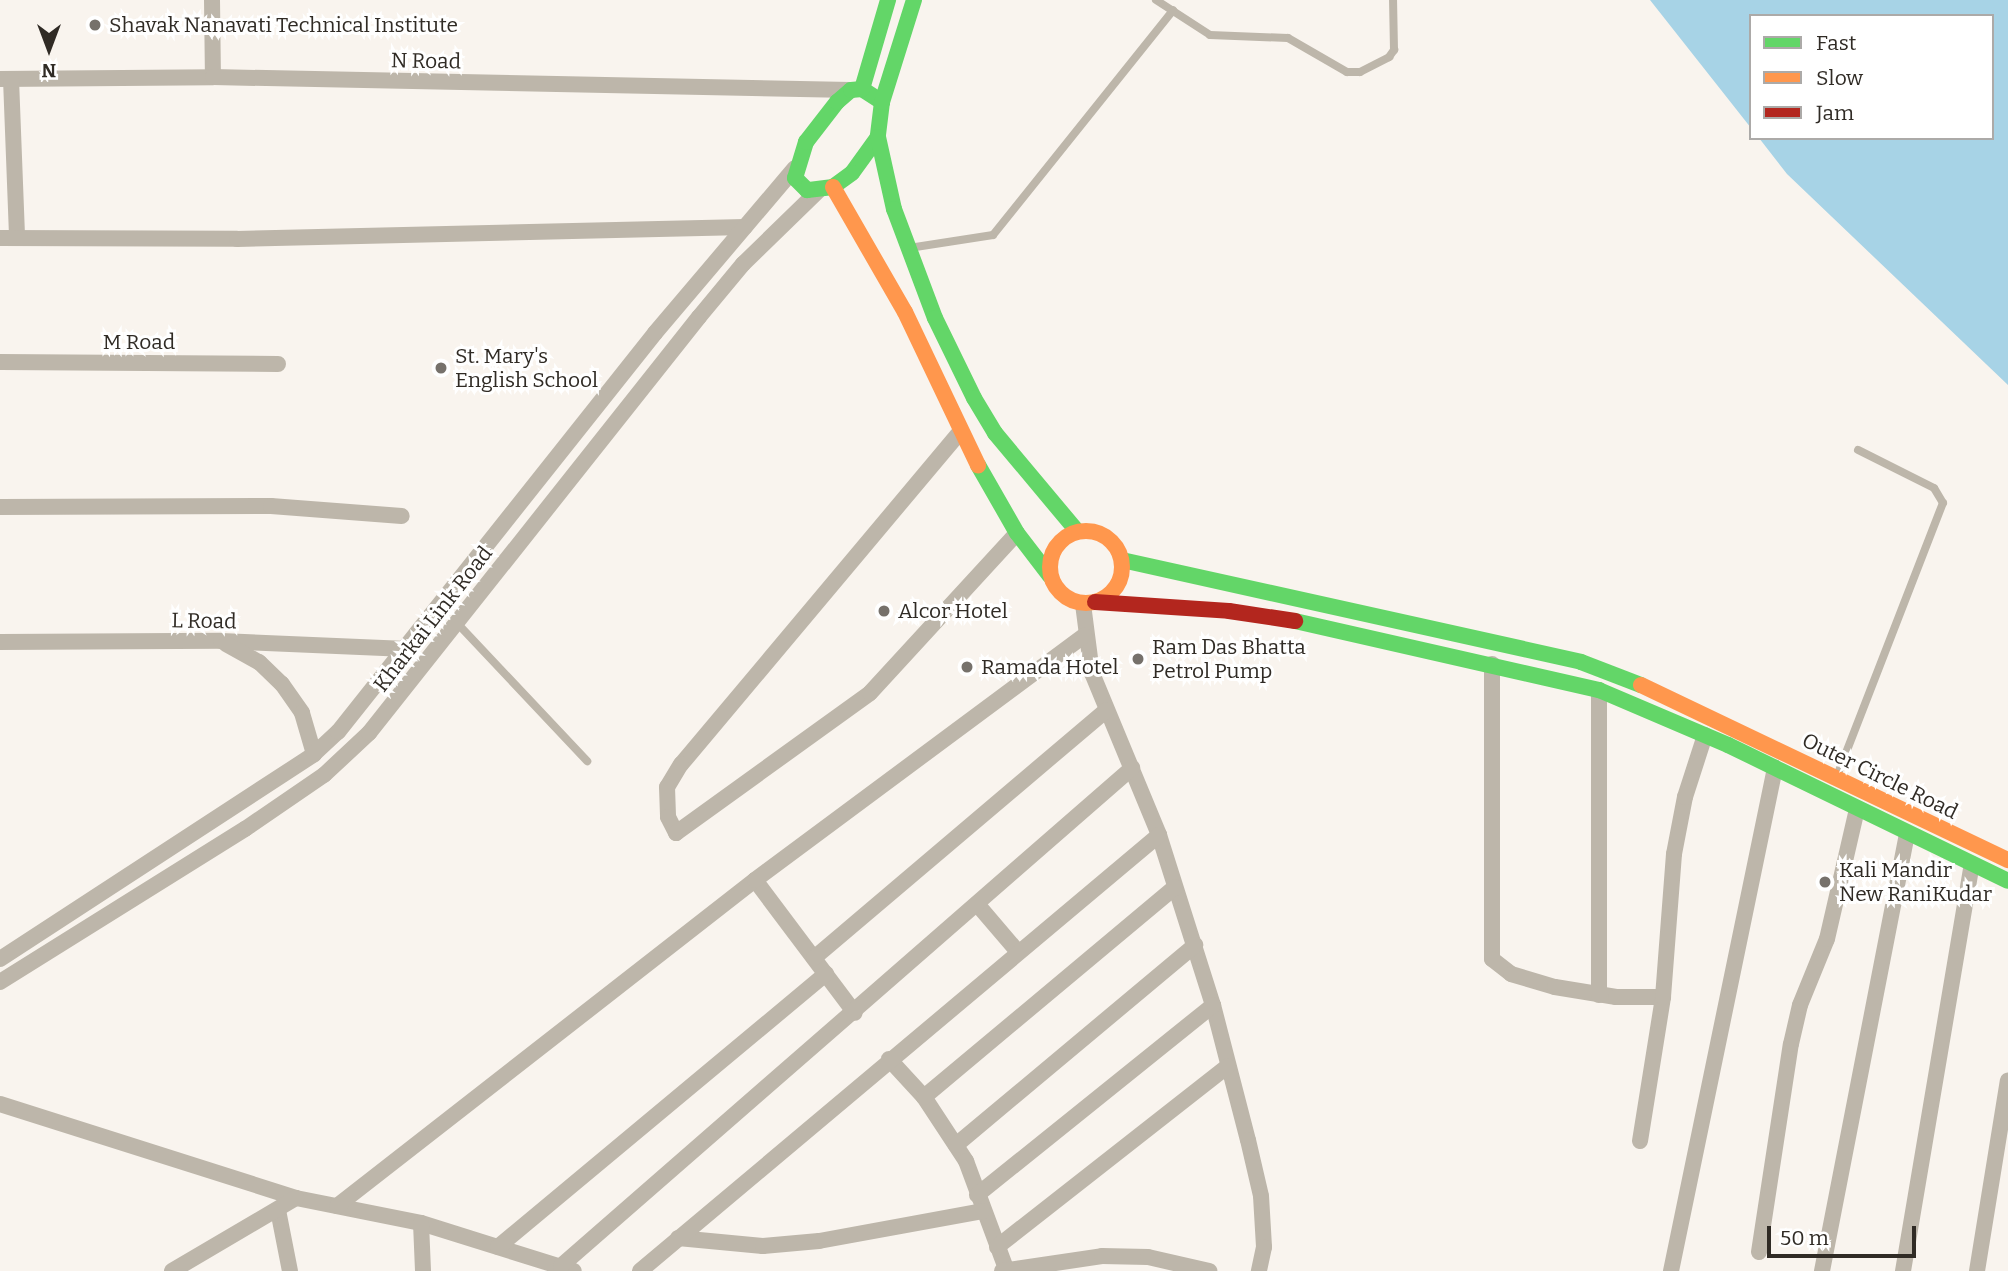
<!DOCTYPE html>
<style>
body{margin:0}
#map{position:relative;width:2008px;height:1271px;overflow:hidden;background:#f9f4ee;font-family:Bitter,serif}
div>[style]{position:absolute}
.water>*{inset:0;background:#a7d3e6}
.lane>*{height:8px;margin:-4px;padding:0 4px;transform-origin:4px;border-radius:4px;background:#bdb6aa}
.street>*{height:16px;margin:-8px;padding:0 8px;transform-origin:8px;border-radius:8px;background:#bdb6aa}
.fast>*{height:16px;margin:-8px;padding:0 8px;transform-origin:8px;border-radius:8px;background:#63d668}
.slow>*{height:16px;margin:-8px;padding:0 8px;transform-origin:8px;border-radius:8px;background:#ff974d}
.slow>.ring{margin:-8px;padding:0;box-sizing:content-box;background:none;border:16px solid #ff974d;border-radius:50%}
.jam>*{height:16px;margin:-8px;padding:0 8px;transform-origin:8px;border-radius:8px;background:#b3261e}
.dots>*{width:19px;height:19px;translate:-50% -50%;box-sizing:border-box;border:4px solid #fff;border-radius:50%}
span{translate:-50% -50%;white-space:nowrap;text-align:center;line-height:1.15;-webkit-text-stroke:6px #fff;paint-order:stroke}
.poi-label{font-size:21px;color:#302b25}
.left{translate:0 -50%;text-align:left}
.street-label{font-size:21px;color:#302b25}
.legend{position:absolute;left:1749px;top:14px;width:245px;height:126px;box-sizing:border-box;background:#fff;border:2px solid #acaaa8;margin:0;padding:9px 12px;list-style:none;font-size:21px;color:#302b25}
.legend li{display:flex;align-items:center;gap:14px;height:35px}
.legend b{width:35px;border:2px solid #acaaa8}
.north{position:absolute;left:14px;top:14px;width:70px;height:70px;-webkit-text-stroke:5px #fff;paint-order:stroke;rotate:180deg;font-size:19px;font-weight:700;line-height:28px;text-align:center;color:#302b25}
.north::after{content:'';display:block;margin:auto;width:24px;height:32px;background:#302b25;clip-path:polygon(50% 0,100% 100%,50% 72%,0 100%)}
.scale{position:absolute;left:1767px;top:1226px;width:149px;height:32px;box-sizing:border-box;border:4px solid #302b25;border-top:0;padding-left:9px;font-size:21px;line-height:24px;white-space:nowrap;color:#302b25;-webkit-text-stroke:5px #fff;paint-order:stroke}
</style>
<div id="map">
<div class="water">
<i style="clip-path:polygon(1650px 0,2008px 0,2008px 385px,1787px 174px,1759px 138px,1992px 138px,1992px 16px,1751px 16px,1751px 128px)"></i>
</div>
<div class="lane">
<i style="left:1156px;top:0;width:64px;rotate:32.9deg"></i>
<i style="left:1210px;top:35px;width:78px;rotate:2.2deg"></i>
<i style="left:1288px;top:38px;width:68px;rotate:30deg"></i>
<i style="left:1347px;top:72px;width:13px"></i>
<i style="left:1360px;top:72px;width:33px;rotate:-27deg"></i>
<i style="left:1389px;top:57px;width:9px;rotate:-54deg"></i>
<i style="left:1394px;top:50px;width:50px;rotate:-91.1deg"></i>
<i style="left:909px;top:248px;width:85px;rotate:-8.8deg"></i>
<i style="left:993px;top:235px;width:288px;rotate:-51.3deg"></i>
<i style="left:457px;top:623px;width:190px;rotate:46.7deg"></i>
<i style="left:1837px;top:776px;width:293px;rotate:-68.8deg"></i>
<i style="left:1943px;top:503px;width:17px;rotate:-121deg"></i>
<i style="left:1934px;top:488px;width:85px;rotate:-153.4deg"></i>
</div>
<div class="street">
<i style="left:212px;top:0;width:77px;rotate:89.3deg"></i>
<i style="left:0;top:79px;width:213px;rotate:-0.5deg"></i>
<i style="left:213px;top:77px;width:638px;rotate:1.17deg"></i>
<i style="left:11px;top:79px;width:159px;rotate:87.8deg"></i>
<i style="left:0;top:238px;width:237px;rotate:0.2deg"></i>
<i style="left:237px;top:239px;width:508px;rotate:-1.35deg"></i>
<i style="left:0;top:362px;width:278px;rotate:0.4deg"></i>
<i style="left:960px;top:432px;width:434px;rotate:130deg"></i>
<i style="left:681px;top:764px;width:27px;rotate:121deg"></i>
<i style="left:667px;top:787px;width:30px;rotate:88deg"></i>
<i style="left:668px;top:817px;width:18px;rotate:63deg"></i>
<i style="left:676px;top:833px;width:239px;rotate:-35.8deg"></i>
<i style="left:870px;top:693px;width:217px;rotate:-47.4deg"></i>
<i style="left:0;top:507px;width:271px;rotate:-0.2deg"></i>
<i style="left:271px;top:506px;width:131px;rotate:4.4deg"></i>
<i style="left:1083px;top:604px;width:70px;rotate:82.6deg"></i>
<i style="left:1092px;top:673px;width:175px;rotate:67.5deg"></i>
<i style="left:1159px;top:835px;width:178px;rotate:72.4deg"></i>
<i style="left:1213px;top:1005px;width:139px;rotate:75.5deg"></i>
<i style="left:1248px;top:1140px;width:57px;rotate:76.9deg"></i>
<i style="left:1261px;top:1196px;width:51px;rotate:86.6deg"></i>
<i style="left:1264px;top:1247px;width:25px;rotate:102deg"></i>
<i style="left:0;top:642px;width:221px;rotate:-0.3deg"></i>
<i style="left:221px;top:641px;width:186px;rotate:2.5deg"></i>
<i style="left:226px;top:644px;width:38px;rotate:29deg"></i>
<i style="left:259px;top:662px;width:32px;rotate:44deg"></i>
<i style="left:282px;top:684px;width:35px;rotate:55deg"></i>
<i style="left:302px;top:713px;width:43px;rotate:73.7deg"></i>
<i style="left:1492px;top:664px;width:295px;rotate:90deg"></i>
<i style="left:1492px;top:959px;width:24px;rotate:38deg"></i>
<i style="left:1511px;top:974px;width:46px;rotate:16.5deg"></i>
<i style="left:1555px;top:987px;width:62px;rotate:9.3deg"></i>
<i style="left:1616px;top:997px;width:47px"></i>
<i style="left:1599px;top:690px;width:305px;rotate:90deg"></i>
<i style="left:755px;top:880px;width:166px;rotate:53.1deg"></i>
<i style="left:977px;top:904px;width:63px;rotate:49.5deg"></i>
<i style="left:814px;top:958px;width:383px;rotate:-40.3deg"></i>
<i style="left:0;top:959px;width:375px;rotate:-33.1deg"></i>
<i style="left:314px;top:754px;width:33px;rotate:-43deg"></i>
<i style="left:338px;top:732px;width:510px;rotate:-51.53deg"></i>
<i style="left:655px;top:333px;width:216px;rotate:-49.7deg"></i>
<i style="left:0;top:982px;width:289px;rotate:-32deg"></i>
<i style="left:245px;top:829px;width:96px;rotate:-34.4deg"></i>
<i style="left:324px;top:775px;width:62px;rotate:-43deg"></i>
<i style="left:369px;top:733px;width:531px;rotate:-51.58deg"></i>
<i style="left:699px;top:317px;width:69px;rotate:-50.3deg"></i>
<i style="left:743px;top:264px;width:105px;rotate:-44.2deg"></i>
<i style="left:889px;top:1059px;width:52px;rotate:47.4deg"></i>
<i style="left:924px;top:1097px;width:77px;rotate:56.7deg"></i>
<i style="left:966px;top:1161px;width:117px;rotate:69.6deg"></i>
<i style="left:924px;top:1097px;width:327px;rotate:-39.9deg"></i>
<i style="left:0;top:1104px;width:311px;rotate:17.6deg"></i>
<i style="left:296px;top:1198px;width:127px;rotate:11.3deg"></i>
<i style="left:421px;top:1223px;width:160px;rotate:17.4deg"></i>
<i style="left:1640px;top:1141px;width:146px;rotate:-80.9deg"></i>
<i style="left:1663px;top:997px;width:143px;rotate:-85.6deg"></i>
<i style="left:1674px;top:854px;width:58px;rotate:-79.1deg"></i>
<i style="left:1685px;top:797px;width:65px;rotate:-72.1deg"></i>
<i style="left:956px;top:1145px;width:312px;rotate:-39.9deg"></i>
<i style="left:977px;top:1195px;width:303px;rotate:-38.8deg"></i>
<i style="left:337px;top:1206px;width:530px;rotate:-37.95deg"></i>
<i style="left:755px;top:880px;width:410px;rotate:-36.6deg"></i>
<i style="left:278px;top:1210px;width:62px;rotate:78.9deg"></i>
<i style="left:421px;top:1223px;width:48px;rotate:87.6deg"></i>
<i style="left:678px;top:1238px;width:85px;rotate:5.4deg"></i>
<i style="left:763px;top:1246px;width:56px;rotate:-5.1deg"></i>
<i style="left:819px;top:1241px;width:166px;rotate:-10.4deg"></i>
<i style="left:498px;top:1247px;width:427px;rotate:-39.8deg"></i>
<i style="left:997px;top:1247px;width:293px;rotate:-38.1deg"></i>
<i style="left:1759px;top:1252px;width:210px;rotate:-81.3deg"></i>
<i style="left:1791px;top:1044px;width:40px;rotate:-77deg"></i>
<i style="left:1800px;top:1005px;width:71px;rotate:-67.8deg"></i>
<i style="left:1827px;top:939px;width:133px;rotate:-77deg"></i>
<i style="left:561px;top:1266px;width:758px;rotate:-41.09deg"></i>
<i style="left:172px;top:1271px;width:144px;rotate:-30.5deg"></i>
<i style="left:640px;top:1271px;width:678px;rotate:-40.03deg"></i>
<i style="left:1002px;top:1271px;width:101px;rotate:-8.5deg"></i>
<i style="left:1102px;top:1256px;width:46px;rotate:1.2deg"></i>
<i style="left:1148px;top:1257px;width:63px;rotate:12.9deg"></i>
<i style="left:1671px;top:1271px;width:514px;rotate:-78.32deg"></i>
<i style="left:1822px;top:1271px;width:445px;rotate:-79deg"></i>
<i style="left:1903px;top:1271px;width:413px;rotate:-80.4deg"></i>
<i style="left:1977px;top:1271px;width:193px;rotate:-80.8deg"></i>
</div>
<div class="fast">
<i style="left:862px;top:89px;width:24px;rotate:33deg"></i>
<i style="left:882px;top:102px;width:35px;rotate:97deg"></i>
<i style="left:878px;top:137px;width:44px;rotate:125.8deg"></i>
<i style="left:852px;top:173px;width:24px;rotate:144deg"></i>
<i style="left:833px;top:187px;width:26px;rotate:173deg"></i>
<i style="left:807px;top:190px;width:17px;rotate:-135deg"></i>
<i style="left:795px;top:178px;width:38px;rotate:-73deg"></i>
<i style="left:806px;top:142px;width:51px;rotate:-52.2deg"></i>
<i style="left:837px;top:102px;width:18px;rotate:-41deg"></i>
<i style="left:851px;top:90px;width:11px;rotate:-5deg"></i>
<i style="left:862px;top:89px;width:93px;rotate:-73.7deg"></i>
<i style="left:882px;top:102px;width:107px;rotate:-72.6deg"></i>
<i style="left:878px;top:137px;width:74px;rotate:77.5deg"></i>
<i style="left:894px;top:209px;width:116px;rotate:69.4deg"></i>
<i style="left:935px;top:318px;width:89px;rotate:64deg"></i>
<i style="left:974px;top:398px;width:41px;rotate:59deg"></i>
<i style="left:995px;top:433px;width:128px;rotate:50.1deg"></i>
<i style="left:978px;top:465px;width:78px;rotate:60.2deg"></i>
<i style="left:1017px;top:533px;width:54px;rotate:52.5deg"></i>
<i style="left:1122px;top:560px;width:470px;rotate:12.5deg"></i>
<i style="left:1581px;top:662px;width:64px;rotate:21deg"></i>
<i style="left:1295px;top:621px;width:312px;rotate:12.8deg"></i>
<i style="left:1599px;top:690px;width:140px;rotate:23.1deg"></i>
<i style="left:1728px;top:745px;width:311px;rotate:25.9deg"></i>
</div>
<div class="slow">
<i style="left:833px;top:187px;width:144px;rotate:60.1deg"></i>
<i style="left:905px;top:312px;width:170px;rotate:64.5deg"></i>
<i class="ring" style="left:1050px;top:531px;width:56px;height:56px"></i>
<i style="left:1641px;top:685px;width:407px;rotate:25.5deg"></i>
</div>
<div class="jam">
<i style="left:1095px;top:602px;width:134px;rotate:3.8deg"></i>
<i style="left:1229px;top:611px;width:67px;rotate:8.6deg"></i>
</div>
<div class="dots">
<i style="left:95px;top:25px;background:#76716b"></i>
<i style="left:441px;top:368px;background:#76716b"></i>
<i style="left:884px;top:611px;background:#76716b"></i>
<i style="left:1138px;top:659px;background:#76716b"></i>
<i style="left:967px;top:667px;background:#76716b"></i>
<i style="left:1825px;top:882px;background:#76716b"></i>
</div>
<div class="poi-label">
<span class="left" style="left:109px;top:25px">Shavak Nanavati Technical Institute</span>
<span class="left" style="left:455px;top:368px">St. Mary's<br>English School</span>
<span class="left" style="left:898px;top:611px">Alcor Hotel</span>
<span class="left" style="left:1152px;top:659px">Ram Das Bhatta<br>Petrol Pump</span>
<span class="left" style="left:981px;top:667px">Ramada Hotel</span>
<span class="left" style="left:1839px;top:882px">Kali Mandir<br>New RaniKudar</span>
</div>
<div class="street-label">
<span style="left:426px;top:61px;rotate:1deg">N Road</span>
<span style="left:139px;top:342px">M Road</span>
<span style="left:433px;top:619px;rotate:-52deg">Kharkai Link Road</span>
<span style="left:204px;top:621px;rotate:1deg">L Road</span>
<span style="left:1880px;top:776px;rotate:26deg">Outer Circle Road</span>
</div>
<ul class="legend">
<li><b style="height:9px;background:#63d668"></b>Fast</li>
<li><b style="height:9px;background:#ff974d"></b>Slow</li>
<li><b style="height:9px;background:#b3261e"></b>Jam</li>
</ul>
<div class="north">N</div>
<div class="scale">50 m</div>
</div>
